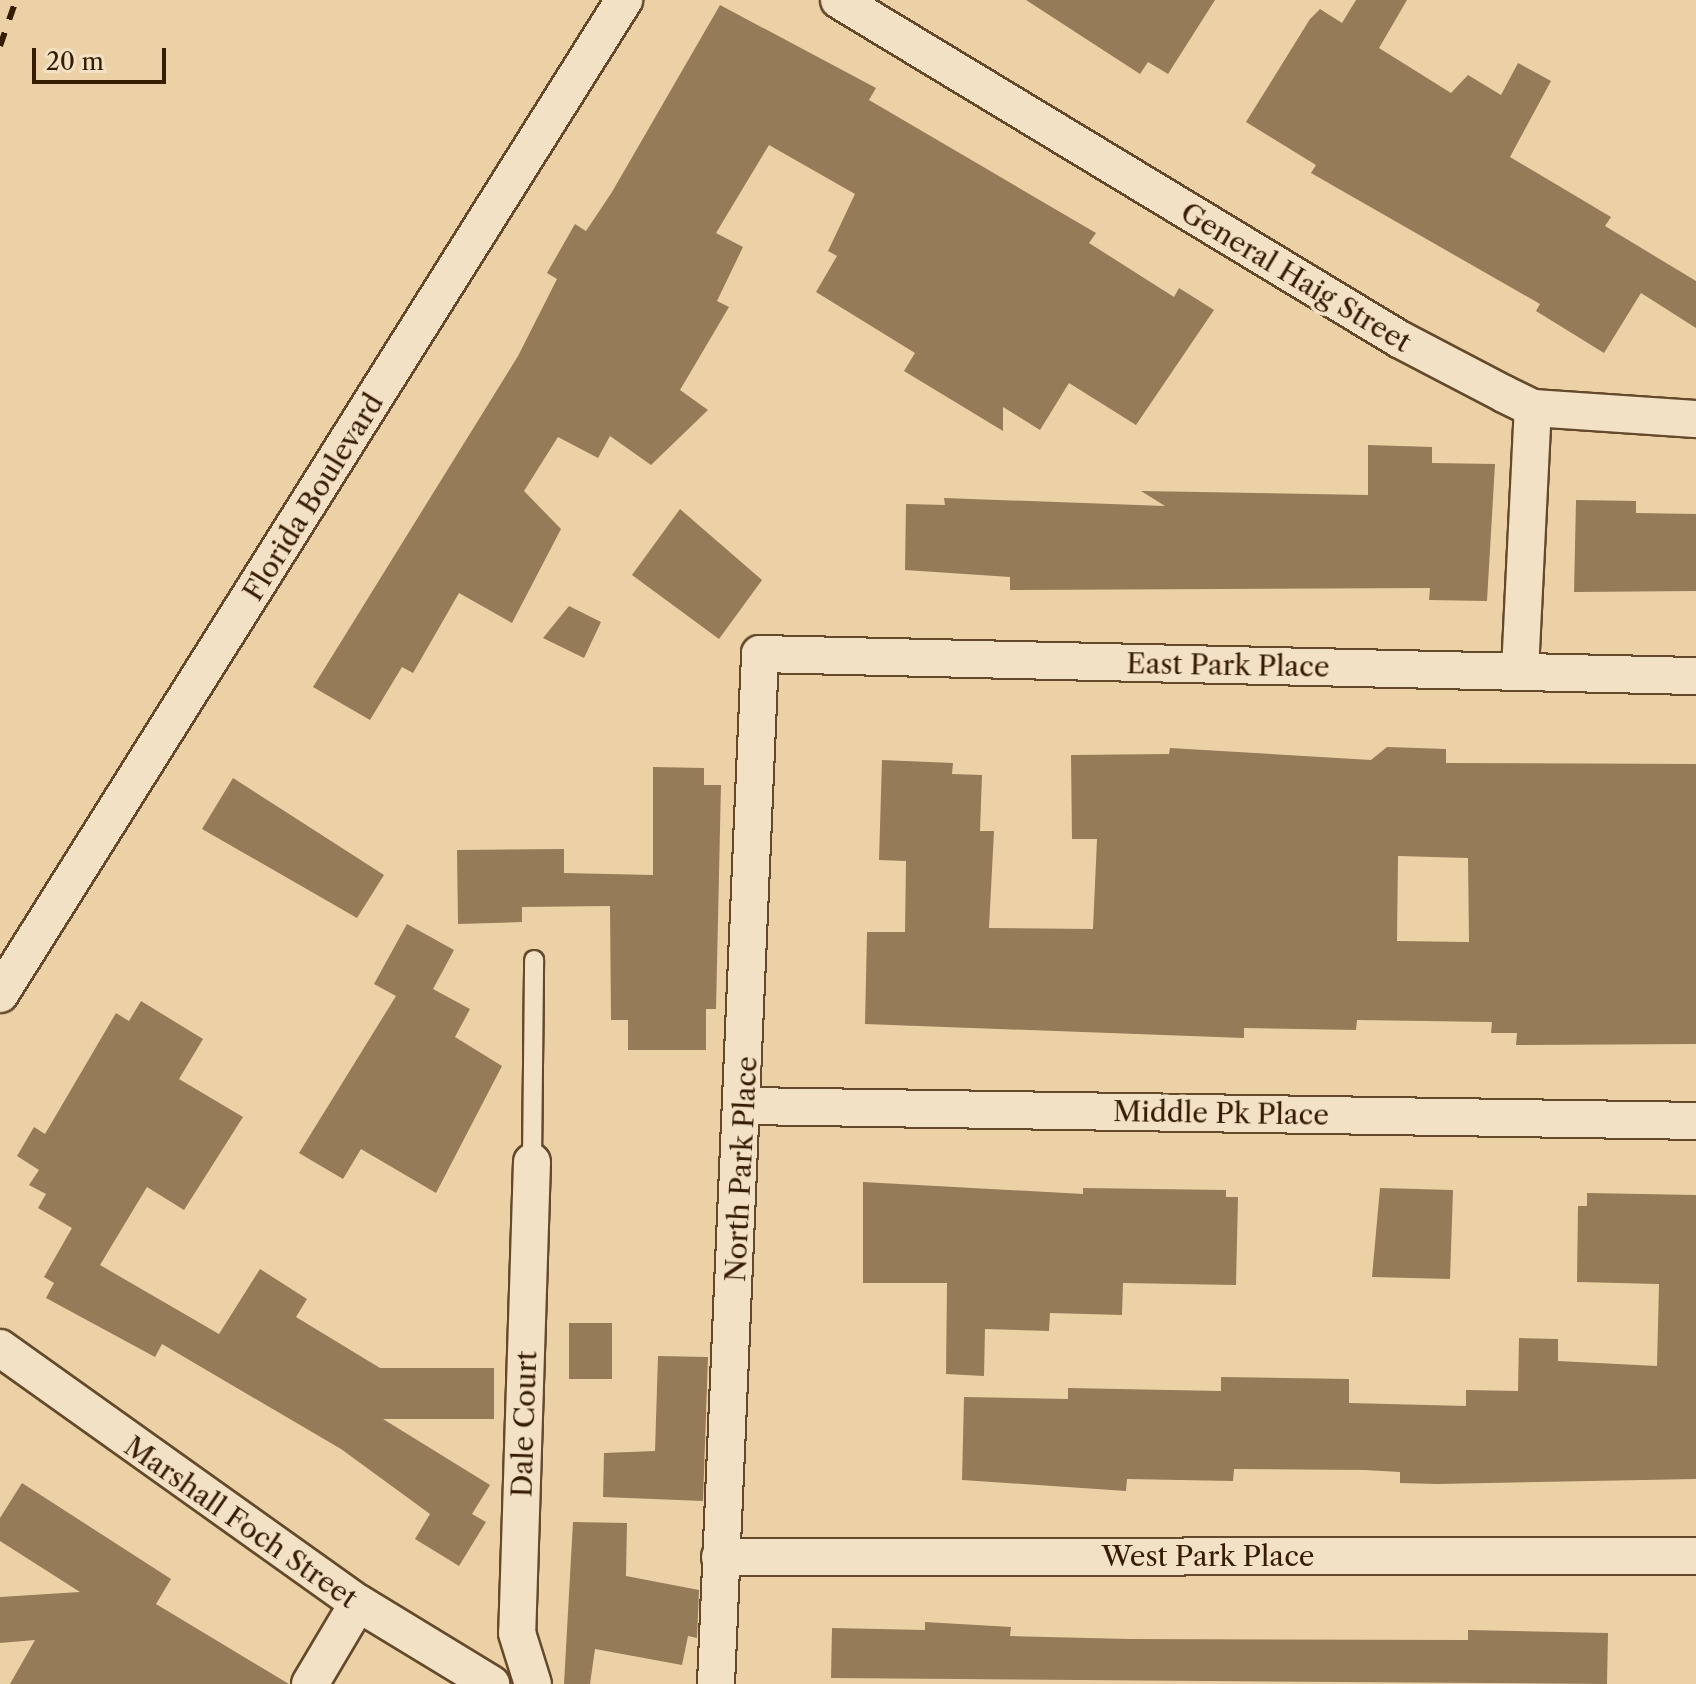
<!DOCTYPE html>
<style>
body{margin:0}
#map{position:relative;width:1696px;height:1684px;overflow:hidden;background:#ecd1a7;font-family:"Libre Caslon Text",serif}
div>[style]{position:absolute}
.building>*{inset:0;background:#957b57}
.roads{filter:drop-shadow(2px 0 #644a2a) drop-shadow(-2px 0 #644a2a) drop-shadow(0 2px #644a2a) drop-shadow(0 -2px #644a2a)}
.lane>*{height:18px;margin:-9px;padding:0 9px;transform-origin:9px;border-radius:9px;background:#f3e1c6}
.street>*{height:36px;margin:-18px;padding:0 18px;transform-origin:18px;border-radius:18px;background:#f3e1c6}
.rail>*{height:6px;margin-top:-3px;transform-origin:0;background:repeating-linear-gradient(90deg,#361d00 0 14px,transparent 0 28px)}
span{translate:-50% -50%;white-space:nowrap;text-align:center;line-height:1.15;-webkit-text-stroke:8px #f3e1c6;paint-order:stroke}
.street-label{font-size:28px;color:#361d00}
.scale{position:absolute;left:32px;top:48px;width:134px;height:36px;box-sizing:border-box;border:4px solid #361d00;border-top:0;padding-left:10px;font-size:24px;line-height:28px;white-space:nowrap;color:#361d00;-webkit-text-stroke:6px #f3e1c6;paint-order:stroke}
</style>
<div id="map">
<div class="building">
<i style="clip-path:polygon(1026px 0,1215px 0,1168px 74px,1148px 62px,1140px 74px)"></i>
<i style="clip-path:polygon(1356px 0,1407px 0,1379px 48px,1451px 93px,1468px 75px,1501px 95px,1518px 63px,1551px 81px,1510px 157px,1611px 217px,1605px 226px,1696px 281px,1696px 328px,1641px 293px,1604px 353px,1536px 311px,1540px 304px,1311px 173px,1316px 165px,1246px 122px,1310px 19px,1320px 9px,1342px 23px)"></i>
<i style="clip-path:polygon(720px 5px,876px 88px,869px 100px,1096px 233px,1089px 243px,1174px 297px,1179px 288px,1214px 310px,1136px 425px,1069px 383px,1040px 430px,1003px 407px,1003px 431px,904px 371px,915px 353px,816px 292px,837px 256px,828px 251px,855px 194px,769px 145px,716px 233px,743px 247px,717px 301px,729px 307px,680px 390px,708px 410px,651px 465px,610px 436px,598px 458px,558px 437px,524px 491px,561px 529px,512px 623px,459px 593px,413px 673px,402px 667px,370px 720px,313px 687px,518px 356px,557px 279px,547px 273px,575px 224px,586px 231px,612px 192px)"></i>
<i style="clip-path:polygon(1368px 445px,1432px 447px,1432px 463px,1495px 464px,1487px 601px,1429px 600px,1430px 588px,1010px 590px,1010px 577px,905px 570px,906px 504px,945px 505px,944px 498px,1165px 506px,1141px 491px,1368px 495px)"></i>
<i style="clip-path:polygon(1576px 500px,1636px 501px,1636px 513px,1696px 514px,1696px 591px,1574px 592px)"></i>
<i style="clip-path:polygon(680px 509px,762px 580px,719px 639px,632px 575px)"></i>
<i style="clip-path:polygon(569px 606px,601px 622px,584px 658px,543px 638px)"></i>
<i style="clip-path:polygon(evenodd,1387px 747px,1446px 749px,1446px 763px,1696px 764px,1696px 1044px,1516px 1045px,1517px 1033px,1491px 1033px,1492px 1022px,1357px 1020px,1356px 1030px,1244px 1028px,1244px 1038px,865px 1024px,867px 932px,905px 932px,906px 861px,879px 860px,882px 760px,953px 763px,952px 774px,982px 775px,980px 831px,994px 831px,989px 928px,1093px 929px,1097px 839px,1072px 839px,1071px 755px,1169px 754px,1170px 748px,1371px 760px,1387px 747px,1398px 856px,1468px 858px,1469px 942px,1397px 941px,1398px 856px)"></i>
<i style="clip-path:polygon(653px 767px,704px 768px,704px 785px,721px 785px,716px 1009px,706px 1009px,706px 1050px,628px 1050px,628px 1020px,611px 1020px,610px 906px,522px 907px,522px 922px,458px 924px,457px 850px,564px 849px,564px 873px,653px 875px)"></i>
<i style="clip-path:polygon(233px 778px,384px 875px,357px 918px,202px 829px)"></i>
<i style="clip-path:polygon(407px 924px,454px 950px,433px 989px,470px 1009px,455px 1037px,502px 1066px,436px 1193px,361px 1149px,343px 1179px,299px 1153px,396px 996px,374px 984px)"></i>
<i style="clip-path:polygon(141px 1001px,203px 1039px,179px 1079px,243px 1117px,184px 1210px,147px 1187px,100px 1265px,219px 1334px,260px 1269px,307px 1299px,296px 1317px,380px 1368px,494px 1368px,494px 1419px,383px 1419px,490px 1485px,472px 1514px,486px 1522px,459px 1566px,415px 1539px,430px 1514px,341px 1449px,162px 1344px,155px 1357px,46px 1298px,54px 1283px,44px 1277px,72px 1228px,38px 1208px,46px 1194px,29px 1185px,39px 1170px,17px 1156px,34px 1127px,45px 1134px,116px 1013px,129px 1021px)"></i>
<i style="clip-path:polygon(863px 1182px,1083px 1194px,1083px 1188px,1226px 1190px,1226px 1197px,1238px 1197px,1236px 1285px,1123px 1283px,1122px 1315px,1050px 1313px,1049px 1331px,985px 1329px,984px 1376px,946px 1374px,947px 1283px,863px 1283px)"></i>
<i style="clip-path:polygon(1380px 1188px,1453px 1190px,1450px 1279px,1372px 1277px)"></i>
<i style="clip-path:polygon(1587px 1193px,1696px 1195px,1696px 1479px,1437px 1484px,1400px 1483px,1400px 1472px,1365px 1470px,1234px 1469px,1233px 1481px,1127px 1479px,1126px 1491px,962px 1480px,964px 1397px,1068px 1399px,1068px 1388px,1221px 1391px,1221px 1377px,1349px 1379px,1349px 1403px,1466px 1406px,1466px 1390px,1518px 1391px,1519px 1338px,1558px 1339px,1558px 1361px,1657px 1366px,1659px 1284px,1577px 1282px,1578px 1206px,1587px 1206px)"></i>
<i style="clip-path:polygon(569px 1323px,612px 1323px,612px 1379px,569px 1379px)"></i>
<i style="clip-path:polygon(658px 1356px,708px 1357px,703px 1501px,603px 1497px,604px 1453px,655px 1451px)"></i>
<i style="clip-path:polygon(22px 1483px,171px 1579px,156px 1604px,289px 1684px,10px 1684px,35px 1640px,0 1643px,0 1597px,80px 1592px,0 1541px,0 1518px)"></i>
<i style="clip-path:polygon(573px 1522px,627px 1523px,626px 1576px,699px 1590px,697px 1638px,688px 1636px,682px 1665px,595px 1649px,590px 1684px,564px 1684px)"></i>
<i style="clip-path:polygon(925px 1622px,1011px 1627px,1010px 1636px,1129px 1639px,1468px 1640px,1468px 1630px,1608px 1633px,1607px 1684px,831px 1678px,832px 1628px,925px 1630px)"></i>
</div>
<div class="roads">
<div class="lane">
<i style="left:532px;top:1162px;width:202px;rotate:-89.4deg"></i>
</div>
<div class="street">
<i style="left:839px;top:0;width:655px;rotate:31.19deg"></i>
<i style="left:1399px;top:339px;width:119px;rotate:27.6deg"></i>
<i style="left:1504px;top:394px;width:32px;rotate:26deg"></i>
<i style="left:1533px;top:408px;width:163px;rotate:3.9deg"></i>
<i style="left:1520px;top:671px;width:263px;rotate:-87.2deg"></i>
<i style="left:0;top:994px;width:1174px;rotate:-57.88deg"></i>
<i style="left:746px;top:1106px;width:950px;rotate:0.9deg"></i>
<i style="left:532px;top:1162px;width:471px;rotate:91.8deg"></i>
<i style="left:517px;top:1633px;width:53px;rotate:72.6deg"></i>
<i style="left:0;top:1348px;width:440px;rotate:35.5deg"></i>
<i style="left:358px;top:1603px;width:156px;rotate:31.3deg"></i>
<i style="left:720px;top:1557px;width:976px;rotate:-0.06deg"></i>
<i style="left:310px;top:1684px;width:94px;rotate:-59.3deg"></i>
<i style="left:716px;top:1684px;width:1031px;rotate:-87.55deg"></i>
<i style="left:760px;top:654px;width:936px;rotate:1.35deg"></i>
</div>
</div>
<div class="rail">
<i style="left:0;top:46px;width:49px;rotate:-70.8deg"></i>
</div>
<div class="street-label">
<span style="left:1296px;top:277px;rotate:31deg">General Haig Street</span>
<span style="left:313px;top:497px;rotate:-58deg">Florida Boulevard</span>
<span style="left:1228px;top:665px;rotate:1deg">East Park Place</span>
<span style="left:1221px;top:1113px;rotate:1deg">Middle Pk Place</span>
<span style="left:741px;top:1169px;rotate:-87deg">North Park Place</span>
<span style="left:524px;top:1424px;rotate:-88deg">Dale Court</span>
<span style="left:241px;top:1522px;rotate:35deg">Marshall Foch Street</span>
<span style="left:1208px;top:1556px">West Park Place</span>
</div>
<div class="scale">20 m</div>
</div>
